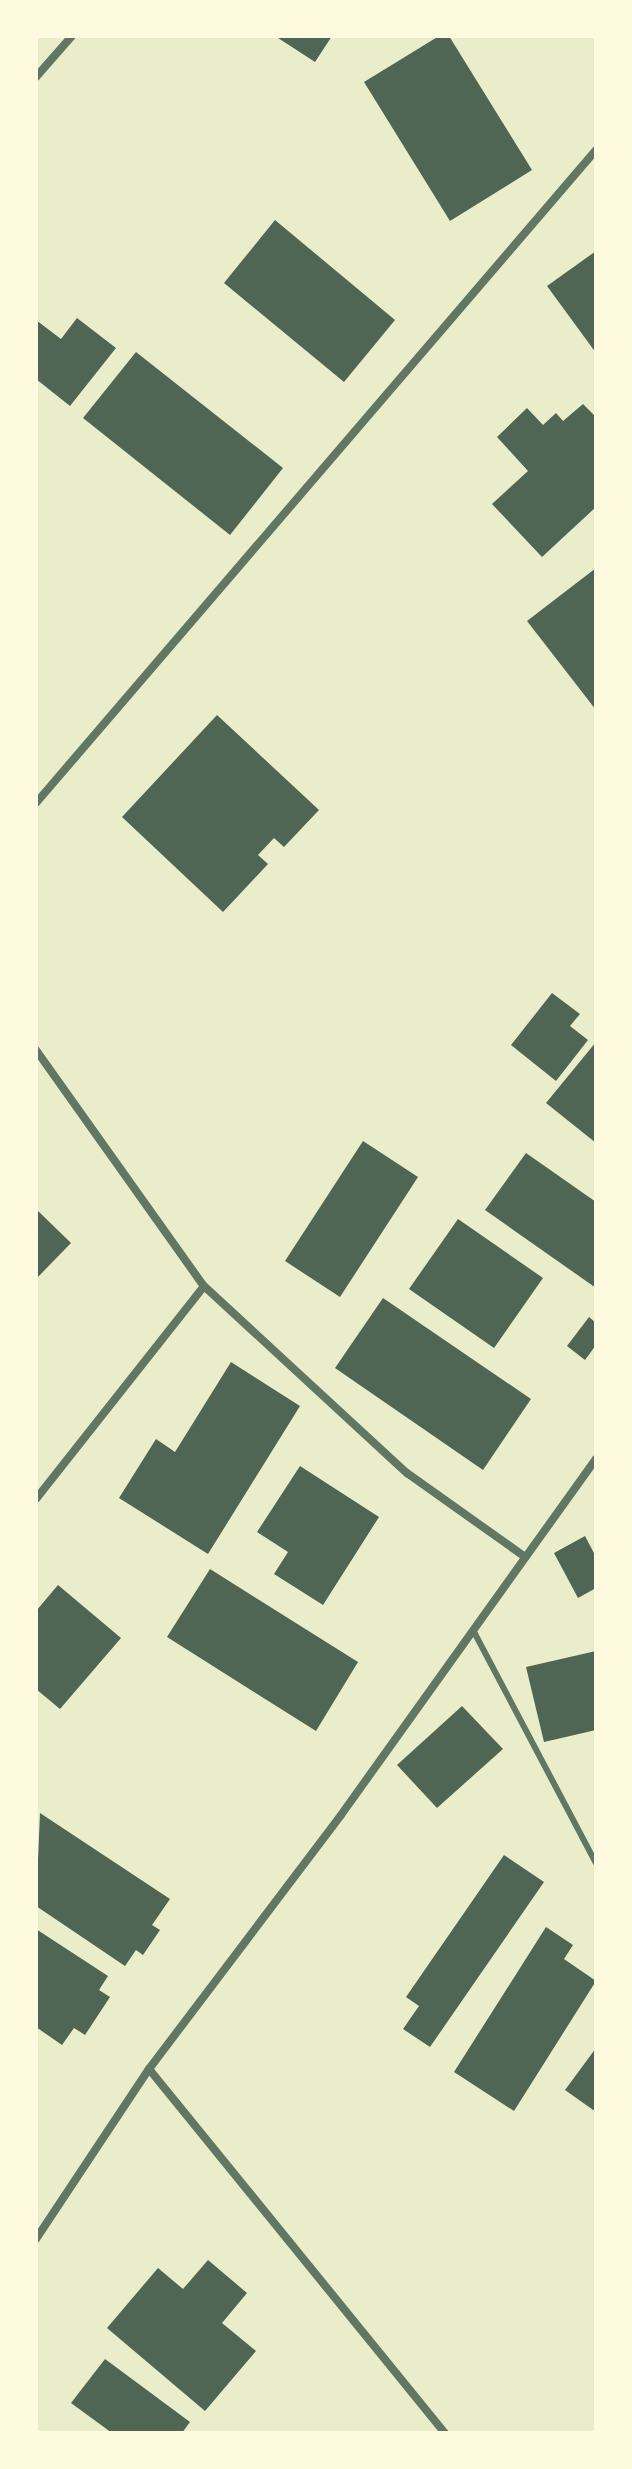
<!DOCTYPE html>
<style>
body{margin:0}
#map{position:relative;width:632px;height:2469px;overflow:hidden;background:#e9edc9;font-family:Manrope,sans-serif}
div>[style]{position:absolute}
.building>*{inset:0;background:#4f6655}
.service>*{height:6px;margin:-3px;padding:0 3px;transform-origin:3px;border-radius:3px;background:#617663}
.minor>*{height:8px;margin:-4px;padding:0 4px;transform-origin:4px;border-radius:4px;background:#617663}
span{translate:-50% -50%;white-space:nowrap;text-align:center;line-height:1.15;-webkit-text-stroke:6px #fefae0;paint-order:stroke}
.frame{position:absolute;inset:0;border:38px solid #fefae0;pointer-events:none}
</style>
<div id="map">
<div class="building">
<i style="clip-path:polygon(275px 36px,332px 36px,315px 62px)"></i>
<i style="clip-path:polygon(439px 36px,449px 36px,532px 170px,450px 221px,364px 82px)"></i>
<i style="clip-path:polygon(275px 220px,395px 320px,344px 382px,224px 283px)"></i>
<i style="clip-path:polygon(596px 251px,596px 353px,547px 286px)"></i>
<i style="clip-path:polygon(77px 318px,116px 348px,70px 406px,36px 379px,36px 320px,61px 339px)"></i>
<i style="clip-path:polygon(136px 352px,283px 468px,230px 535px,83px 418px)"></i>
<i style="clip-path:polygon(583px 404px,596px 417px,596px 507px,542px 557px,492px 504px,528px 471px,497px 437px,527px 408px,543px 425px,556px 413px,563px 421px)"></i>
<i style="clip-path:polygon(596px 568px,596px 710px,527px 621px)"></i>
<i style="clip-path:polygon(217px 715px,319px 810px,284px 847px,274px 838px,258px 855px,268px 864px,223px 912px,122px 817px)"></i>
<i style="clip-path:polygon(552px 993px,580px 1014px,570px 1026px,588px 1040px,556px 1081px,511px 1045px)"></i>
<i style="clip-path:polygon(596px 1042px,596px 1143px,546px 1103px)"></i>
<i style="clip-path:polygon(363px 1141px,418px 1177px,340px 1297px,285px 1261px)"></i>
<i style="clip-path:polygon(526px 1153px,596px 1202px,596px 1288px,485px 1210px)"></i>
<i style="clip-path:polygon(36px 1209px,71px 1243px,36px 1279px)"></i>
<i style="clip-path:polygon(458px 1219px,543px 1278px,494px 1348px,409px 1289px)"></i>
<i style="clip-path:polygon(383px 1298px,531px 1399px,483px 1470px,335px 1368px)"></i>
<i style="clip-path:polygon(589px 1317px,596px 1323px,596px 1345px,585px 1360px,567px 1346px)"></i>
<i style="clip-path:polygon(231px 1362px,300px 1406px,208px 1554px,119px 1498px,156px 1439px,175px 1452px)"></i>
<i style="clip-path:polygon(300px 1466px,379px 1517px,323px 1605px,274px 1574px,288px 1552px,257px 1532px)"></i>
<i style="clip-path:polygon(585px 1536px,596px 1557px,596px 1588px,578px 1598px,554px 1553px)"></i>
<i style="clip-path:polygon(210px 1569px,358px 1662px,316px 1731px,167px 1637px)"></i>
<i style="clip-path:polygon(58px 1585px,121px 1638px,60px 1709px,36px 1689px,36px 1611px)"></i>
<i style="clip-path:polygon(596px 1651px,596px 1730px,544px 1742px,526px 1667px)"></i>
<i style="clip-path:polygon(462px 1706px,503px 1749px,437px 1808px,397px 1765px)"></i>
<i style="clip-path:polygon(40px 1813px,170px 1899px,152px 1925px,160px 1930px,143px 1955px,136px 1950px,125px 1966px,36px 1906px)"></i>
<i style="clip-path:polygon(504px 1855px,544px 1882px,430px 2047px,403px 2029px,419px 2006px,406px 1997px)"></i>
<i style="clip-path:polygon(546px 1927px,573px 1945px,564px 1959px,596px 1981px,514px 2111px,454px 2072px)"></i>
<i style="clip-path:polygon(36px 1929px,108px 1976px,99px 1990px,110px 1997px,85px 2035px,74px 2028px,62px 2045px,36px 2027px)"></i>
<i style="clip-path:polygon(596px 2048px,596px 2112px,565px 2090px)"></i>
<i style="clip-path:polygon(208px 2260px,247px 2293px,222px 2323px,256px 2351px,205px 2411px,107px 2328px,158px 2268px,183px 2289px)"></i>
<i style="clip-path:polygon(105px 2359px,190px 2422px,182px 2433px,112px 2433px,71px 2403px)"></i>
</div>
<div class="service">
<i style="left:473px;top:1630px;width:263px;rotate:62.2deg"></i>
</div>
<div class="minor">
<i style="left:36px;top:77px;width:55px;rotate:-48.7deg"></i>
<i style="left:36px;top:803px;width:860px;rotate:-49.38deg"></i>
<i style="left:36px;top:1050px;width:290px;rotate:54.6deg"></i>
<i style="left:204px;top:1286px;width:276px;rotate:42.7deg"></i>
<i style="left:407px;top:1473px;width:145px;rotate:35.4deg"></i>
<i style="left:36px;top:1499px;width:271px;rotate:-51.7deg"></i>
<i style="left:149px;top:2069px;width:469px;rotate:50.9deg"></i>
<i style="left:36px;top:2239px;width:204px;rotate:-56.4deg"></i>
<i style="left:149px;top:2069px;width:318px;rotate:-52.9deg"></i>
<i style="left:341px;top:1815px;width:438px;rotate:-54.4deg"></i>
</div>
<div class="frame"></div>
</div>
